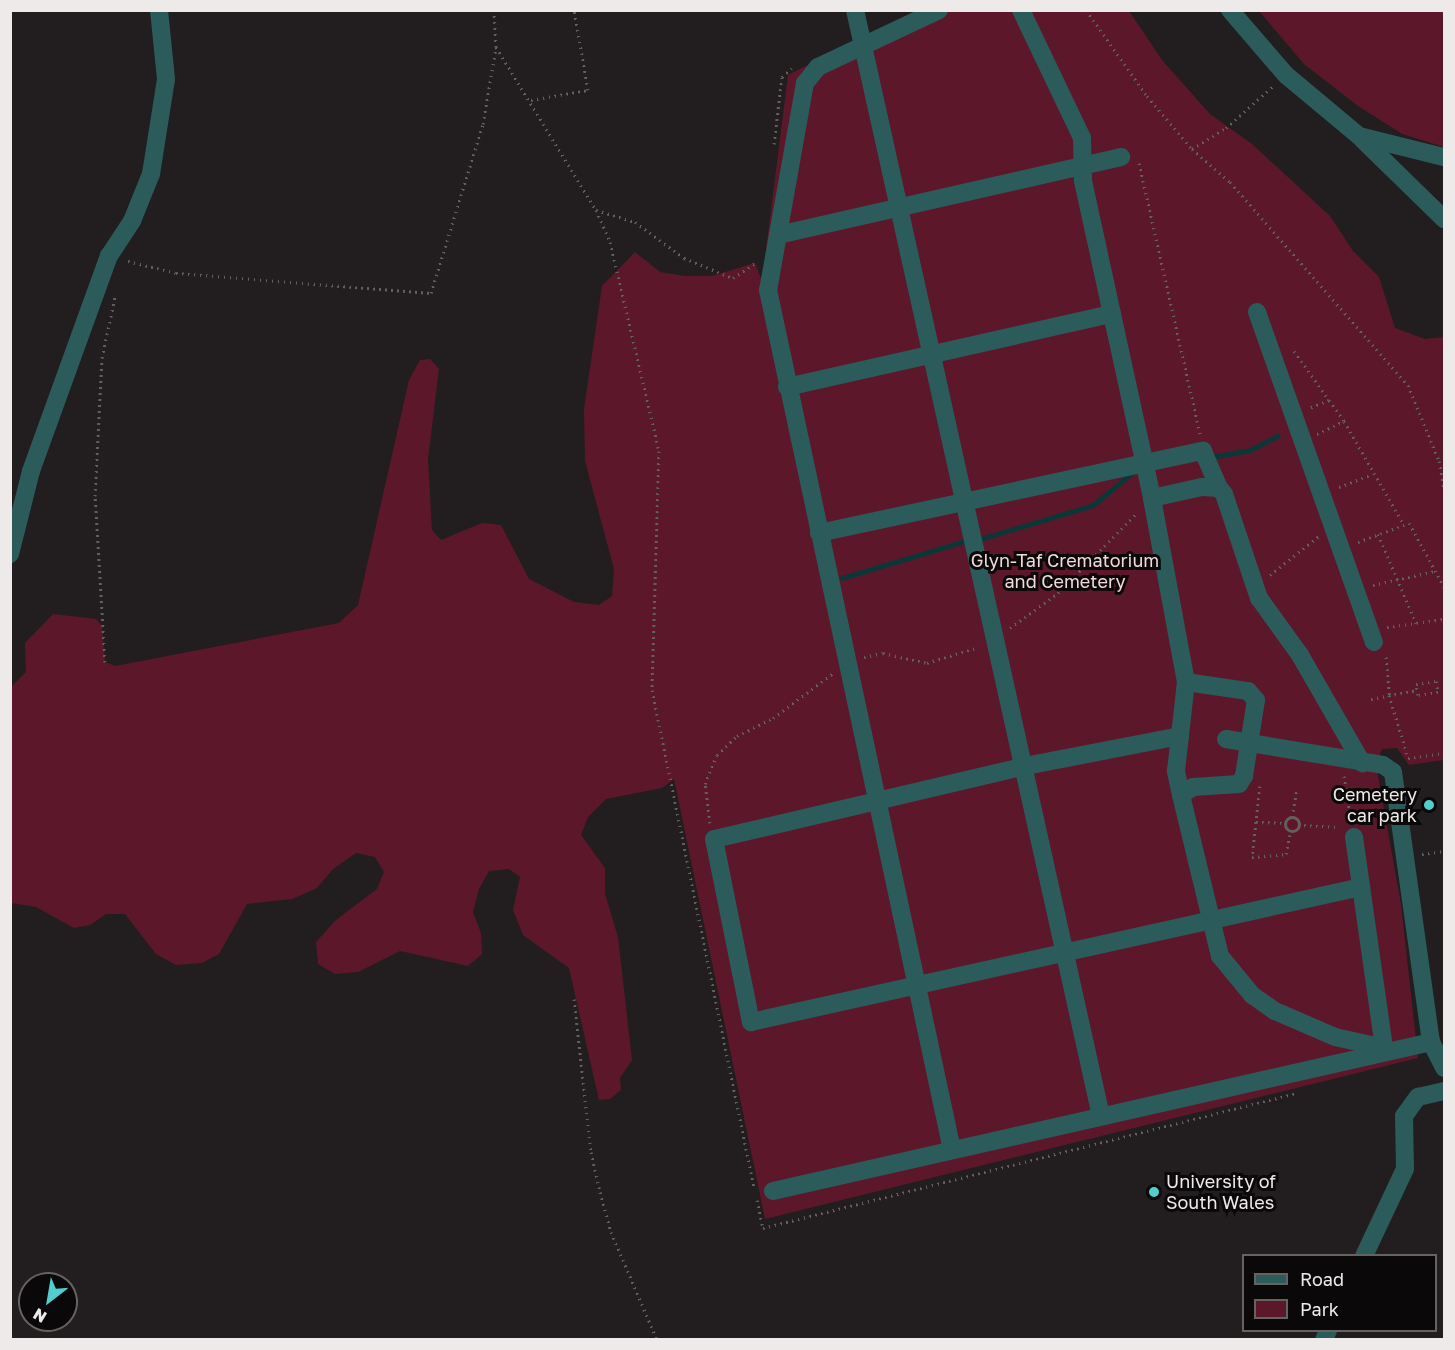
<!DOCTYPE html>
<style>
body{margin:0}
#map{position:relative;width:1455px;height:1350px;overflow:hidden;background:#221d1e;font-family:"Golos Text",sans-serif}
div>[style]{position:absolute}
.green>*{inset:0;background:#5c182a}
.stream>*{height:5px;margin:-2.5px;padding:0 2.5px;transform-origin:2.5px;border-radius:2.5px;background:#0c3738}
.path>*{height:3px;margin-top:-1.5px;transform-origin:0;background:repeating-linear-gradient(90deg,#635f5f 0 1.5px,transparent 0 6px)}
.path>.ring{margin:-1.5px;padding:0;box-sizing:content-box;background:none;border:3px solid #635f5f;border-radius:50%}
.minor>*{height:18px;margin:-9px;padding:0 9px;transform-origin:9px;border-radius:9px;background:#2c5b5b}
.dots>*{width:16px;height:16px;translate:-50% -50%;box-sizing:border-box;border:3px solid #0a0808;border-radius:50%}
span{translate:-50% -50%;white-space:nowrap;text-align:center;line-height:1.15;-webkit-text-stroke:6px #0a0808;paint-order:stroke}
.park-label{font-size:18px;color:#f2d9dc}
.poi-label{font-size:18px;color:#eeeaea}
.right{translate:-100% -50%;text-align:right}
.left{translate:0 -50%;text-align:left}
.frame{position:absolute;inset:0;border:12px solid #eeeaea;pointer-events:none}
.legend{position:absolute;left:1242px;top:1254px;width:195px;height:78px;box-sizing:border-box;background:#0a0808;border:2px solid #656262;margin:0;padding:8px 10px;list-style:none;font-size:18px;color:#eeeaea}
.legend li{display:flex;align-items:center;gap:12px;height:30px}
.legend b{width:30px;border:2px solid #656262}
.north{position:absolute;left:18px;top:1272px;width:60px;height:60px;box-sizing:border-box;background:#0a0808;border:2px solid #656262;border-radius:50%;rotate:211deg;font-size:16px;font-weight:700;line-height:24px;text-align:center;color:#eeeaea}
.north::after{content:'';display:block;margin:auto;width:21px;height:27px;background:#52cdce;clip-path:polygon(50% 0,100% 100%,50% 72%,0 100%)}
</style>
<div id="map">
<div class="green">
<i style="clip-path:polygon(916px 11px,1129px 11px,1162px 60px,1210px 114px,1252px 144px,1330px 216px,1353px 251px,1379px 277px,1395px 328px,1425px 339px,1444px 337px,1444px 760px,1409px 765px,1397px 748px,1382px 749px,1376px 765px,1401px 904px,1418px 1058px,765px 1219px,674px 779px,662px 788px,606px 799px,588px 817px,581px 835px,605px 868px,605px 894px,618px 937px,632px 1060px,620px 1078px,621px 1090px,610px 1099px,599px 1100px,569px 968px,523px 935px,513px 910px,520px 877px,509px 869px,489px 871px,479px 889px,473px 912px,481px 933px,482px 954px,468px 966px,400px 951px,358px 972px,335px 974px,318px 964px,316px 942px,336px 920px,377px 889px,384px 872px,375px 857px,356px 853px,333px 869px,317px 888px,292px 899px,247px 904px,219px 954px,202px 963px,176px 965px,156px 954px,125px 914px,106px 914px,90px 925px,74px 928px,36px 907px,11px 903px,11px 687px,26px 672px,25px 643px,53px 614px,96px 619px,102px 626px,105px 662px,115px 666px,339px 623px,358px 605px,409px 380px,420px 360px,430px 359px,439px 369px,428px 459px,432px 530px,441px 540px,482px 523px,501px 525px,529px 579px,574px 602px,599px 605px,612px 596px,614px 569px,585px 461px,584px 409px,602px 286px,635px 252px,660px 272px,685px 276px,712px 276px,755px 263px,762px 281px,788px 75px)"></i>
<i style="clip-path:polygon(1259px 11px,1444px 11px,1444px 147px,1402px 134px,1358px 106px,1304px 64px)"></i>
</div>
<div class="stream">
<i style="left:1211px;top:457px;width:40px;rotate:-10deg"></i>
<i style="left:1250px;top:450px;width:31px;rotate:-27deg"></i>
<i style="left:980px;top:539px;width:118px;rotate:-16.7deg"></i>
<i style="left:1093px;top:505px;width:52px;rotate:-39.5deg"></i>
<i style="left:842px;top:578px;width:132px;rotate:-16.8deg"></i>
</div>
<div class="path">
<i style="left:1086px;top:10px;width:105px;rotate:54.7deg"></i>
<i style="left:1147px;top:96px;width:70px;rotate:49.7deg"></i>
<i style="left:1192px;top:149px;width:50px;rotate:41deg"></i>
<i style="left:1230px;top:182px;width:270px;rotate:48.8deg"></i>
<i style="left:1408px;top:385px;width:82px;rotate:67.8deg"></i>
<i style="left:1439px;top:461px;width:28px;rotate:80deg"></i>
<i style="left:496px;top:47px;width:191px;rotate:58.5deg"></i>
<i style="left:596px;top:210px;width:41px;rotate:17.1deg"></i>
<i style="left:635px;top:222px;width:61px;rotate:36.3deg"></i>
<i style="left:684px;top:258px;width:53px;rotate:22.2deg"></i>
<i style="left:733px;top:278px;width:27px;rotate:-34deg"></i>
<i style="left:531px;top:100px;width:58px;rotate:-10deg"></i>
<i style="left:588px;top:90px;width:81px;rotate:-99.9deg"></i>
<i style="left:774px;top:144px;width:67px;rotate:-83.2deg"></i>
<i style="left:782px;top:77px;width:13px;rotate:-42deg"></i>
<i style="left:1192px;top:149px;width:40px;rotate:-32deg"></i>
<i style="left:1226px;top:128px;width:63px;rotate:-41.8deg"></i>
<i style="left:1139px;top:163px;width:278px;rotate:77.3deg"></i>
<i style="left:596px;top:210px;width:35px;rotate:66deg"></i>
<i style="left:610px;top:242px;width:215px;rotate:76.8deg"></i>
<i style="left:659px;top:451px;width:239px;rotate:91.7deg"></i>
<i style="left:652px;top:690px;width:508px;rotate:78.42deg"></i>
<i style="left:128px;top:261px;width:49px;rotate:14deg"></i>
<i style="left:176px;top:273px;width:256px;rotate:4.5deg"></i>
<i style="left:431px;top:293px;width:177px;rotate:-72.9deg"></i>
<i style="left:483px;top:124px;width:78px;rotate:-80.4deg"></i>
<i style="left:496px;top:47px;width:37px;rotate:-93deg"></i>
<i style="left:1294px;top:351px;width:60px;rotate:54.5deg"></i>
<i style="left:1329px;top:400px;width:22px;rotate:158deg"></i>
<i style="left:1329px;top:400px;width:26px;rotate:54deg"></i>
<i style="left:1317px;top:434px;width:30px;rotate:-26deg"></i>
<i style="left:1344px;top:421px;width:120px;rotate:60deg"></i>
<i style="left:1339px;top:487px;width:36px;rotate:-21deg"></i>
<i style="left:1378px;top:534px;width:97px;rotate:66.9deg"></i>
<i style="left:1358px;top:542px;width:54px;rotate:-20.4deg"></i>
<i style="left:1409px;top:523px;width:73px;rotate:61.3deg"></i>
<i style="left:1270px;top:575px;width:63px;rotate:-38.5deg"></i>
<i style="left:1373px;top:585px;width:64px;rotate:-12.7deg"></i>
<i style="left:1387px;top:627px;width:58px;rotate:-8deg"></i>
<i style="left:1010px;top:628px;width:59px;rotate:-36.1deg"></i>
<i style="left:1058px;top:593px;width:111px;rotate:-45.4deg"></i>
<i style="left:864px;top:657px;width:19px;rotate:-12deg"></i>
<i style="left:883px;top:653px;width:45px;rotate:12.8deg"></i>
<i style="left:927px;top:663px;width:54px;rotate:-17.1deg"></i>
<i style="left:1386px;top:657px;width:38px;rotate:85deg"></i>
<i style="left:1389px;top:695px;width:66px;rotate:73.2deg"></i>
<i style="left:1408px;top:758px;width:36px;rotate:-8deg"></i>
<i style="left:105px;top:662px;width:166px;rotate:-93.4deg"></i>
<i style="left:95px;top:496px;width:138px;rotate:-87.1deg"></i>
<i style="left:102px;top:358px;width:62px;rotate:-78deg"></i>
<i style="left:1436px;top:681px;width:11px;rotate:80deg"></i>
<i style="left:1438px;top:692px;width:20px;rotate:171deg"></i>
<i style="left:1418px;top:695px;width:11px;rotate:-100deg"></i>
<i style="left:1416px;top:684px;width:20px;rotate:-9deg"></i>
<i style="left:1371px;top:699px;width:47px;rotate:-11.1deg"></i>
<i style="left:1344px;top:776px;width:45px;rotate:81deg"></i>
<i style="left:1260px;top:786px;width:71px;rotate:96.4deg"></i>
<i style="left:1252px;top:857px;width:34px;rotate:-5deg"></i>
<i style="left:1286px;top:854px;width:25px;rotate:-78deg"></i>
<i style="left:1292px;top:817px;width:27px;rotate:-80deg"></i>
<i class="ring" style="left:1285px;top:817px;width:11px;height:11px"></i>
<i style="left:1256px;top:822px;width:29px;rotate:2deg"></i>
<i style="left:710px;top:823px;width:39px;rotate:-97deg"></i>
<i style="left:705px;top:784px;width:31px;rotate:-68deg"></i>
<i style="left:717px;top:755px;width:28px;rotate:-44deg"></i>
<i style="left:737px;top:736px;width:40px;rotate:-26.6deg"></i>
<i style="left:773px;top:718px;width:74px;rotate:-36.7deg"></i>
<i style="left:1298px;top:825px;width:40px;rotate:2.9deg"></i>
<i style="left:1422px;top:854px;width:22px;rotate:-8deg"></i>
<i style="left:574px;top:999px;width:154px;rotate:83.7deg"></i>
<i style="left:591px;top:1152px;width:41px;rotate:77.3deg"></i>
<i style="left:600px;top:1192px;width:41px;rotate:74.6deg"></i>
<i style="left:611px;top:1232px;width:117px;rotate:66.9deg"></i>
<i style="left:757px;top:1200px;width:29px;rotate:78deg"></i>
<i style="left:763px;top:1228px;width:551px;rotate:-14.19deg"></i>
</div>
<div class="minor">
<i style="left:855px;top:10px;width:1133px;rotate:77.46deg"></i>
<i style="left:939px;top:10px;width:134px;rotate:154.8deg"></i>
<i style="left:818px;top:67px;width:21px;rotate:129deg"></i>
<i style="left:805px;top:83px;width:210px;rotate:100.1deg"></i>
<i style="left:768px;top:290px;width:879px;rotate:77.92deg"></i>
<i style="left:1021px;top:10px;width:142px;rotate:64.5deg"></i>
<i style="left:1082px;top:138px;width:43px;rotate:88.7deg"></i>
<i style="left:1083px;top:181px;width:324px;rotate:77.7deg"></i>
<i style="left:1230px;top:10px;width:86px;rotate:49.3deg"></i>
<i style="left:1286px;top:75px;width:95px;rotate:39.9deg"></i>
<i style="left:1359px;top:136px;width:88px;rotate:13.9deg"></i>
<i style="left:1362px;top:139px;width:115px;rotate:44.3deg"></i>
<i style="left:778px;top:235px;width:352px;rotate:-12.8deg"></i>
<i style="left:1257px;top:312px;width:350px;rotate:70.5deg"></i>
<i style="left:787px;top:387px;width:333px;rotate:-12.7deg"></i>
<i style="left:819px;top:533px;width:393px;rotate:-12.1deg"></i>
<i style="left:1203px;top:451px;width:40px;rotate:66.6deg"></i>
<i style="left:10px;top:554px;width:86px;rotate:-75.8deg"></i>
<i style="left:31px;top:471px;width:229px;rotate:-70.1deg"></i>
<i style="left:109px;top:256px;width:42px;rotate:-56.7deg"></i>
<i style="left:132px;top:221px;width:51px;rotate:-68deg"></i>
<i style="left:151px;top:174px;width:96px;rotate:-81deg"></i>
<i style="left:166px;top:79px;width:69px;rotate:-95.8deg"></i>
<i style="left:1186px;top:682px;width:63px;rotate:8.3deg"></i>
<i style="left:1248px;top:691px;width:12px;rotate:48deg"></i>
<i style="left:1256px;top:700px;width:77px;rotate:99deg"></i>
<i style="left:1244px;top:776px;width:9px;rotate:122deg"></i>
<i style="left:1239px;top:784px;width:46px;rotate:176.3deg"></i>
<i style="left:1193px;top:787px;width:14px;rotate:146deg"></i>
<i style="left:1181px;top:795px;width:166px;rotate:76.4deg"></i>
<i style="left:1220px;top:956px;width:50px;rotate:50.6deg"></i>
<i style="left:1252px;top:995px;width:28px;rotate:35deg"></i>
<i style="left:1275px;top:1011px;width:65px;rotate:23.4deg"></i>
<i style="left:1335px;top:1037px;width:51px;rotate:12.4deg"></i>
<i style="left:1180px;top:736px;width:157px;rotate:169deg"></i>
<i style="left:1026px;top:766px;width:320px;rotate:166.8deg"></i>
<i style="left:714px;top:839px;width:187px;rotate:78.6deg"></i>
<i style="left:751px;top:1022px;width:625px;rotate:-12.48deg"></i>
<i style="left:1226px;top:739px;width:159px;rotate:9.4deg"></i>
<i style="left:1383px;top:765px;width:12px;rotate:35deg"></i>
<i style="left:1393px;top:772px;width:273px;rotate:82deg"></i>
<i style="left:1431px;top:1042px;width:29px;rotate:63deg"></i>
<i style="left:1181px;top:795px;width:25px;rotate:-102deg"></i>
<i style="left:1176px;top:771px;width:90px;rotate:-83.6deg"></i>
<i style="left:1186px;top:682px;width:187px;rotate:-100.5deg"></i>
<i style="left:1152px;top:498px;width:51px;rotate:-12.4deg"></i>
<i style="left:1202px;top:487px;width:17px;rotate:3deg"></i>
<i style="left:1219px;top:488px;width:8px;rotate:50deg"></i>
<i style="left:1224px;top:494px;width:110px;rotate:71.4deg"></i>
<i style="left:1259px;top:598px;width:70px;rotate:54.3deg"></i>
<i style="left:1300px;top:655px;width:125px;rotate:60.1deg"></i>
<i style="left:1354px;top:837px;width:213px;rotate:81.9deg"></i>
<i style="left:773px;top:1191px;width:675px;rotate:-12.76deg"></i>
<i style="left:1364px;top:1256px;width:96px;rotate:-64.8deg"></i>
<i style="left:1405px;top:1169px;width:53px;rotate:-91.1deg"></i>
<i style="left:1404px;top:1116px;width:24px;rotate:-54deg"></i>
<i style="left:1418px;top:1097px;width:27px;rotate:-13deg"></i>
<i style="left:1324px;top:1340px;width:11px;rotate:-68deg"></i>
</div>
<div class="dots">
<i style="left:1429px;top:805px;background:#52cdce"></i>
<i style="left:1154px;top:1192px;background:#52cdce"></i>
</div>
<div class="park-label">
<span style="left:1065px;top:571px">Glyn-Taf Crematorium<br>and Cemetery</span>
</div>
<div class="poi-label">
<span class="right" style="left:1417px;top:805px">Cemetery<br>car park</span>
<span class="left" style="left:1166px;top:1192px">University of<br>South Wales</span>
</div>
<div class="frame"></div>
<ul class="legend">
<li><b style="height:8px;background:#2c5b5b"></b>Road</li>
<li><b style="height:16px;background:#5c182a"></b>Park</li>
</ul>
<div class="north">N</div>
</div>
